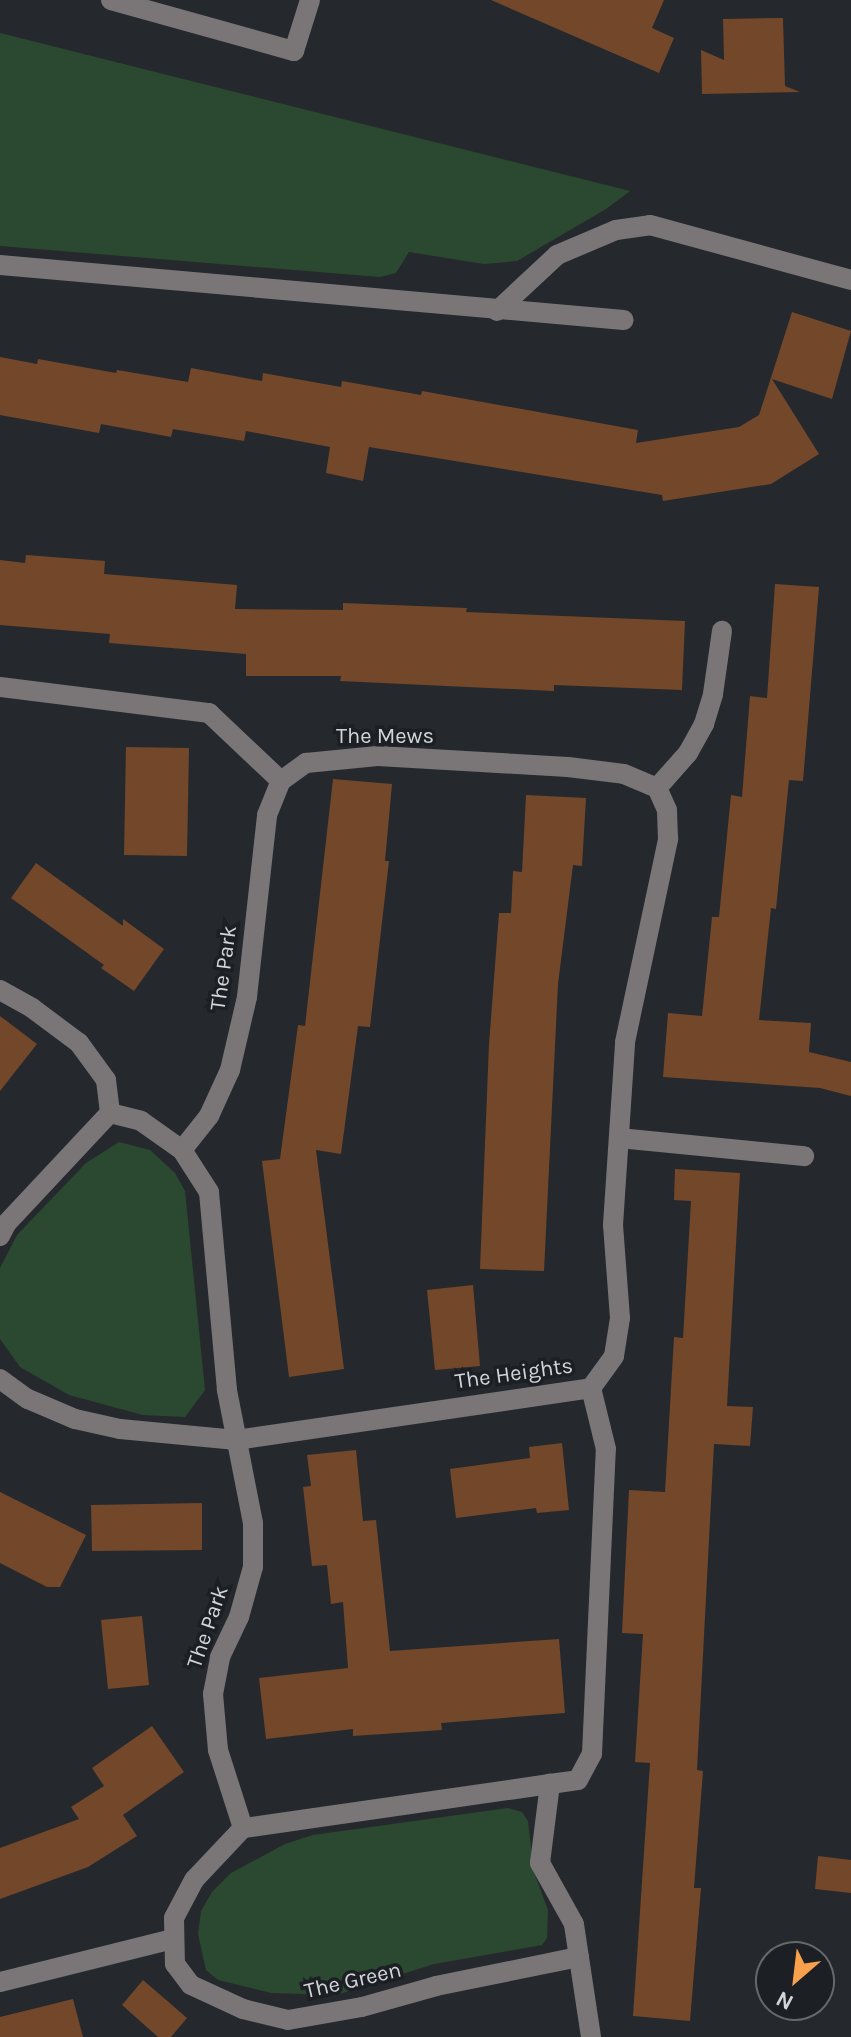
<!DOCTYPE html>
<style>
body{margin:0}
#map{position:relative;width:851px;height:2037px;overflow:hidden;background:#25292d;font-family:Karla,sans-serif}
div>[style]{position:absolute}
.green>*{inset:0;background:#2b4930}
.building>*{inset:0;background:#73472a}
.minor>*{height:20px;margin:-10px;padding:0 10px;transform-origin:10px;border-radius:10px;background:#7a7677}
span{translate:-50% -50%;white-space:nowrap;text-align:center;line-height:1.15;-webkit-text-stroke:7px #1c1f24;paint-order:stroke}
.street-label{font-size:22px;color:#d3d5d8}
.north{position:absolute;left:755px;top:1941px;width:80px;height:80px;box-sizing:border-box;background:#1c1f24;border:2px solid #65686c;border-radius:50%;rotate:208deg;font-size:22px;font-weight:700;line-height:32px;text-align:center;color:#d3d5d8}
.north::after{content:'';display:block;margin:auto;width:28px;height:36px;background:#f9a04c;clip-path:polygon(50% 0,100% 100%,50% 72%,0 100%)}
</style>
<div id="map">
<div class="green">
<i style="clip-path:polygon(0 33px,630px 191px,606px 209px,517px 261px,484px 264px,409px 252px,396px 273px,380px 277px,0 246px)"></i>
<i style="clip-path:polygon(119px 1142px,150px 1150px,175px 1173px,185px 1191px,205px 1390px,185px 1417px,143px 1415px,69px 1395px,20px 1367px,0 1339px,0 1268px,17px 1235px,86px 1163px)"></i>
<i style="clip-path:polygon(508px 1808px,522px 1812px,528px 1821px,534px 1872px,548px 1910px,547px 1938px,542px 1945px,434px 1964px,336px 1995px,271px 1993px,218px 1980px,206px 1970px,198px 1934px,201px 1911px,212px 1892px,231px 1873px,285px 1844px,313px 1835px)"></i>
</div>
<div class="building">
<i style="clip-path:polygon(491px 0,664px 0,652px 28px,674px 38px,659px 73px)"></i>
<i style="clip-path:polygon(783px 18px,785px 86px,800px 92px,702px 94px,701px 50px,724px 60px,723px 19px)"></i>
<i style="clip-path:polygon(792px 312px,851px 331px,832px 399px,772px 379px,819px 454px,771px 484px,663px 501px,662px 495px,369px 447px,363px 481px,326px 473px,330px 447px,246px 431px,244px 441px,173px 429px,171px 437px,101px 424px,99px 433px,0 415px,0 357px,37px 364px,38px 359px,116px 373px,117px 370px,188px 382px,191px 368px,262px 381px,263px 373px,341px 387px,342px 381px,421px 395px,422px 391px,638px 430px,636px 443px,739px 427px,759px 415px)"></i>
<i style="clip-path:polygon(26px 555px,105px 561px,104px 574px,237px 585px,235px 609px,343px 610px,343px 603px,467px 608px,466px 612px,685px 621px,682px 690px,554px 685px,554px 691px,340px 681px,341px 676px,246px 676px,246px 654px,109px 643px,110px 634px,0 625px,0 560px,25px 563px)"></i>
<i style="clip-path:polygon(775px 584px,819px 587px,803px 781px,789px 780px,776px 909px,771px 908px,759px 1020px,811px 1023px,809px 1052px,851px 1062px,851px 1096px,820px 1088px,663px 1077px,668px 1013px,702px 1016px,712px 917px,719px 917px,731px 795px,742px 797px,750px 696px,767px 698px)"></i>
<i style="clip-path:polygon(126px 747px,189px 748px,187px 856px,124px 855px)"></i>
<i style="clip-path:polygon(333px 779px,392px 784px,385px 861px,389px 861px,370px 1027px,358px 1026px,341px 1154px,316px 1150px,344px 1369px,289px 1377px,262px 1161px,280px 1159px,298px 1025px,305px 1026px)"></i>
<i style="clip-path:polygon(526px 795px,586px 798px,582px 866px,573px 865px,558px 984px,544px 1271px,480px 1269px,489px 1044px,499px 913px,511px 913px,513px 871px,522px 872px)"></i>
<i style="clip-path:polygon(36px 863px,123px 926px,123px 919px,164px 949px,134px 991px,101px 968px,104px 965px,11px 898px)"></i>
<i style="clip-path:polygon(0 1016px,37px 1044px,0 1091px)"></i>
<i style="clip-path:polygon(675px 1169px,740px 1173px,727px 1406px,753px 1407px,750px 1446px,714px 1444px,697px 1770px,703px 1771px,694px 1888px,701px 1888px,690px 2021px,633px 2016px,650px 1763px,635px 1762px,643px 1634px,622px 1633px,629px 1490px,665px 1492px,674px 1337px,683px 1338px,691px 1201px,674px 1200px)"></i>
<i style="clip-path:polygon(473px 1285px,480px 1366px,435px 1370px,427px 1290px)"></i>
<i style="clip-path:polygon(562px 1443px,569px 1510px,537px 1513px,536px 1508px,456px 1518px,450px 1469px,530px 1458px,529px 1447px)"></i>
<i style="clip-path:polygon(356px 1450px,363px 1521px,376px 1520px,390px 1651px,559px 1639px,565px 1713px,441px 1723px,442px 1730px,353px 1736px,353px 1729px,266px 1739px,259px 1678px,348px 1668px,343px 1602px,331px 1604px,327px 1565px,312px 1566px,303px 1487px,311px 1486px,307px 1455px)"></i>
<i style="clip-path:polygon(0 1492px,86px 1535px,60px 1587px,47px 1587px,0 1563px)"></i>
<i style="clip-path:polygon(202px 1503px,202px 1550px,92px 1551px,91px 1505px)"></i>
<i style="clip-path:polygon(142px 1616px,149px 1685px,108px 1689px,101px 1620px)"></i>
<i style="clip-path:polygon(152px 1726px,184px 1772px,123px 1815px,137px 1836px,88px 1867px,0 1899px,0 1848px,79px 1819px,71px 1807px,104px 1786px,92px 1768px)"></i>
<i style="clip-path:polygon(818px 1856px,851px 1860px,851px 1893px,815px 1889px)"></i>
<i style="clip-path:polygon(143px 1980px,187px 2018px,171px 2037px,158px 2037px,122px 2005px)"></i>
<i style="clip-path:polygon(73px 1999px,83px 2037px,0 2037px,0 2017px)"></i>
</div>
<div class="minor">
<i style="left:111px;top:0;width:190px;rotate:15.6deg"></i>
<i style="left:294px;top:51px;width:53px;rotate:-72.6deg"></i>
<i style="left:0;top:265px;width:626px;rotate:5.04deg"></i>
<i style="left:497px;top:311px;width:82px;rotate:-43deg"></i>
<i style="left:557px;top:255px;width:64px;rotate:-23deg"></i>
<i style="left:616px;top:230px;width:34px;rotate:-8deg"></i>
<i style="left:650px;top:225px;width:208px;rotate:15.3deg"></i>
<i style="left:0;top:687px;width:211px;rotate:7.1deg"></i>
<i style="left:209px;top:713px;width:99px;rotate:43.4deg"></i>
<i style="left:281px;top:781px;width:31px;rotate:-36deg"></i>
<i style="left:306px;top:763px;width:72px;rotate:-5.6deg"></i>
<i style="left:378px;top:756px;width:190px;rotate:3.3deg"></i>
<i style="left:568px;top:767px;width:56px;rotate:7.1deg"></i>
<i style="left:624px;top:774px;width:36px;rotate:23deg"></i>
<i style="left:657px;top:788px;width:47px;rotate:-48.5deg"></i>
<i style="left:688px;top:753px;width:33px;rotate:-61deg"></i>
<i style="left:704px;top:724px;width:31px;rotate:-73deg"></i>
<i style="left:713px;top:694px;width:64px;rotate:-81.9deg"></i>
<i style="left:0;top:990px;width:37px;rotate:29deg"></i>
<i style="left:32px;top:1008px;width:59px;rotate:36.7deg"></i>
<i style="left:79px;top:1043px;width:46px;rotate:53.9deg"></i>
<i style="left:106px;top:1080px;width:33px;rotate:83deg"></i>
<i style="left:110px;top:1113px;width:32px;rotate:14deg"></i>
<i style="left:141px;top:1121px;width:50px;rotate:35.3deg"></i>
<i style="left:619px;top:1138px;width:186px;rotate:5.6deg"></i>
<i style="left:0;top:1236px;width:13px;rotate:-63deg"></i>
<i style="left:6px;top:1224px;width:152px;rotate:-46.9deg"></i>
<i style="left:0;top:1379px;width:34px;rotate:36deg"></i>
<i style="left:28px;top:1399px;width:51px;rotate:23.1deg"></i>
<i style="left:75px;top:1419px;width:46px;rotate:12.5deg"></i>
<i style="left:120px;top:1429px;width:117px;rotate:5.4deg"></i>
<i style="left:236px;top:1440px;width:359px;rotate:-8.3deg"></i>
<i style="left:591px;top:1388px;width:39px;rotate:-54deg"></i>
<i style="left:614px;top:1356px;width:38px;rotate:-81deg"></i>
<i style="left:620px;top:1318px;width:93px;rotate:-94.3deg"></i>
<i style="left:613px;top:1225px;width:183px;rotate:-86.2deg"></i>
<i style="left:625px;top:1042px;width:208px;rotate:-78deg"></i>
<i style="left:668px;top:839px;width:29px;rotate:-92deg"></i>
<i style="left:667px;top:810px;width:24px;rotate:-114deg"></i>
<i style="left:550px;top:1784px;width:310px;rotate:171.8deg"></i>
<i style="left:243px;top:1828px;width:71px;rotate:133.3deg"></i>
<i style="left:194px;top:1880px;width:43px;rotate:117.8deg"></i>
<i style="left:174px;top:1918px;width:46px;rotate:88.8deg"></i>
<i style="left:175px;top:1964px;width:26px;rotate:53deg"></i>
<i style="left:191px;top:1985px;width:57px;rotate:24.8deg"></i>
<i style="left:243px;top:2009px;width:46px;rotate:13.7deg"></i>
<i style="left:288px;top:2020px;width:75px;rotate:-10deg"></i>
<i style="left:362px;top:2007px;width:77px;rotate:-15.8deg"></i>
<i style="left:436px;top:1986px;width:146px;rotate:-11.5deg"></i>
<i style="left:243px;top:1828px;width:82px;rotate:-107.8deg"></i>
<i style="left:218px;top:1750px;width:56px;rotate:-95.1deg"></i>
<i style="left:213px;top:1694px;width:38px;rotate:-79deg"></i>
<i style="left:220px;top:1657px;width:44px;rotate:-64.6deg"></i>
<i style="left:239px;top:1617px;width:52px;rotate:-74.4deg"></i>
<i style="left:253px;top:1567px;width:44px;rotate:-90deg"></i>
<i style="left:253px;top:1523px;width:136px;rotate:-101.1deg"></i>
<i style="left:227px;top:1390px;width:199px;rotate:-95.2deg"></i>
<i style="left:209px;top:1192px;width:50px;rotate:-122.7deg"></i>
<i style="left:182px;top:1150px;width:43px;rotate:-51.5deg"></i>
<i style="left:209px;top:1116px;width:51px;rotate:-65.5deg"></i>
<i style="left:230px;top:1070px;width:75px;rotate:-76.9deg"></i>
<i style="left:247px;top:997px;width:183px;rotate:-83.7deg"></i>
<i style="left:267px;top:815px;width:37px;rotate:-68deg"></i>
<i style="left:0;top:1982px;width:177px;rotate:-14deg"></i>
<i style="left:591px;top:2037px;width:114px;rotate:-98.6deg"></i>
<i style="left:574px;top:1924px;width:70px;rotate:-119.1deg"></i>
<i style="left:540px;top:1863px;width:80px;rotate:-82.8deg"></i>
<i style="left:550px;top:1784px;width:28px;rotate:-8deg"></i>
<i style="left:578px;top:1780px;width:30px;rotate:-62deg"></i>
<i style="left:592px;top:1754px;width:305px;rotate:-87.4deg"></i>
<i style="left:606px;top:1449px;width:63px;rotate:-103.8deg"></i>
</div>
<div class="street-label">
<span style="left:385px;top:737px">The Mews</span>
<span style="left:224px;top:968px;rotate:-82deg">The Park</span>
<span style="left:514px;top:1374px;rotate:-8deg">The Heights</span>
<span style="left:208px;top:1627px;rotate:-71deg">The Park</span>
<span style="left:353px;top:1981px;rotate:-13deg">The Green</span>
</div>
<div class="north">N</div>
</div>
